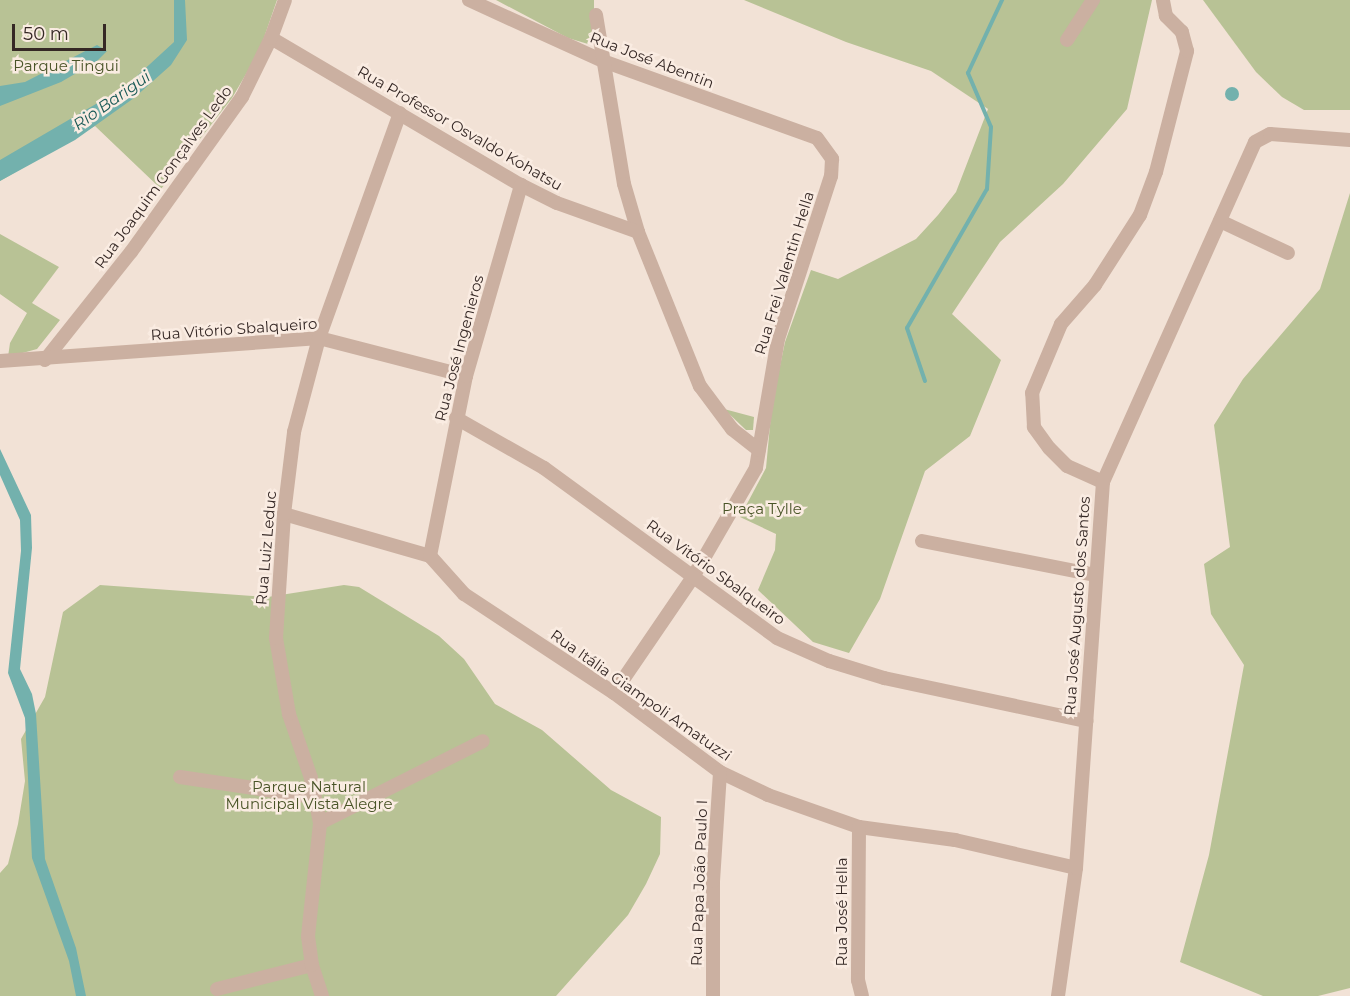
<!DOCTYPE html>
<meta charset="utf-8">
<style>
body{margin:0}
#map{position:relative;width:1350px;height:996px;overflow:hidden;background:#f2e2d6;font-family:Montserrat,sans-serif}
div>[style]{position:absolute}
.green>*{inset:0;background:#b8c295}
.water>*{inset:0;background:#73b1ad}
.round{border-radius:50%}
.stream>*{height:4px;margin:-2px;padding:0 2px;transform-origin:2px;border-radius:2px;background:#73b1ad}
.minor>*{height:14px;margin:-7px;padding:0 7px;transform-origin:7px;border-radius:7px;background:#cbb0a1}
span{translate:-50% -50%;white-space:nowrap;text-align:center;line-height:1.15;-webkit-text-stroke:5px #faece2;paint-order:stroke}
.street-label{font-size:15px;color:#352825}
.park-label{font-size:15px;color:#495427}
.water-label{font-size:16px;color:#185956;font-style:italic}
.scale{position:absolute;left:12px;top:24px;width:94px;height:27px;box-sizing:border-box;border:3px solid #352825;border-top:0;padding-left:8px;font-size:18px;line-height:21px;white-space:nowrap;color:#352825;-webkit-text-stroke:4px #faece2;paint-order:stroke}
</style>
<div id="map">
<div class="green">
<i style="clip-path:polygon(0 0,277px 0,259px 52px,232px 98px,161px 189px,95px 126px,0 181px)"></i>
<i style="clip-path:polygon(496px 0,594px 0,594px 31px,588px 44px,568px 38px)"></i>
<i style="clip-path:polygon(744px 0,1152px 0,1127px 109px,1063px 184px,1000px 242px,952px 314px,1001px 360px,970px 436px,925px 471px,880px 599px,849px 653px,813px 642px,758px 590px,775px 550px,776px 534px,740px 517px,766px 468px,772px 404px,785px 342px,811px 270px,838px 279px,916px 239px,938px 215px,956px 192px,988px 109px,931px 71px,846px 42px)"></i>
<i style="clip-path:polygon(1203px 0,1350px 0,1350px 110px,1304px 110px,1282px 97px,1256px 72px)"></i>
<i style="clip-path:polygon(1350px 193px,1350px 988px,1318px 996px,1263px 996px,1180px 962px,1209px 855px,1244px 665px,1211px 614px,1204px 564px,1230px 547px,1214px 425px,1243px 379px,1320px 289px)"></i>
<i style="clip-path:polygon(0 234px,59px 267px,32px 303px,60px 320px,37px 349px,8px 357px,10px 343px,27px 313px,0 294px)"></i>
<i style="clip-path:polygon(724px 409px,754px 417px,753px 430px,746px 430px)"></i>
<i style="clip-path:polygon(100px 585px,268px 597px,344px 585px,359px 587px,439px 636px,464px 659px,495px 704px,542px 730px,611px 790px,661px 817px,660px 854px,646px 884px,628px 915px,556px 996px,0 996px,0 873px,8px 864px,18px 824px,25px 781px,21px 739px,45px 697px,63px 612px)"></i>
</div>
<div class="water">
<i style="clip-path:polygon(174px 0,185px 0,187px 40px,171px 65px,134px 98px,75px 140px,0 181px,0 160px,125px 87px,174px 42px)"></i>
<i style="clip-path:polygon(97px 45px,107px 51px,97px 61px,61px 82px,0 106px,0 86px,25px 82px)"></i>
<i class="round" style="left:1225px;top:87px;width:14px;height:14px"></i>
<i style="clip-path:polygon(0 449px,31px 515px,32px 548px,20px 669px,32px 694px,36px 714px,45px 859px,76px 948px,86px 996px,76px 996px,69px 961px,32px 858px,25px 718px,8px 673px,21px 551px,20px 520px,0 475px)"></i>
</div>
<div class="stream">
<i style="left:925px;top:381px;width:56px;rotate:-108.8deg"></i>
<i style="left:907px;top:328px;width:160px;rotate:-60.1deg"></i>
<i style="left:987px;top:189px;width:62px;rotate:-86.3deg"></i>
<i style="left:991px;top:127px;width:59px;rotate:-113.1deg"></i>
<i style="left:968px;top:73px;width:81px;rotate:-65deg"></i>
</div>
<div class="minor">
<i style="left:469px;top:0;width:147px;rotate:24.5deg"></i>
<i style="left:603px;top:61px;width:227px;rotate:19.8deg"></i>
<i style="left:817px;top:138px;width:26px;rotate:54deg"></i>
<i style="left:832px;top:159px;width:17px;rotate:93deg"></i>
<i style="left:831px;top:176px;width:171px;rotate:108deg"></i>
<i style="left:778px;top:339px;width:131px;rotate:99.7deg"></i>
<i style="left:756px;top:468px;width:126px;rotate:120deg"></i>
<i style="left:693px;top:577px;width:140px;rotate:124.3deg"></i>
<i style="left:596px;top:15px;width:171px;rotate:80.6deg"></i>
<i style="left:624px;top:184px;width:50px;rotate:73.7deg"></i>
<i style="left:638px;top:232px;width:166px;rotate:68.1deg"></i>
<i style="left:700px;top:386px;width:54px;rotate:53.3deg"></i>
<i style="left:732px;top:429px;width:34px;rotate:38deg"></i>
<i style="left:271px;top:38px;width:290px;rotate:30.5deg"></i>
<i style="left:521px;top:185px;width:40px;rotate:26.6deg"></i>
<i style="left:557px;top:203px;width:86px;rotate:19.7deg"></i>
<i style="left:1067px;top:40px;width:48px;rotate:-57deg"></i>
<i style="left:1220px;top:221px;width:75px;rotate:25.2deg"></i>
<i style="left:45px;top:360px;width:138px;rotate:-51.5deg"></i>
<i style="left:131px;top:252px;width:191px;rotate:-54.4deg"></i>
<i style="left:242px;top:97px;width:66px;rotate:-63.8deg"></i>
<i style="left:271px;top:38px;width:40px;rotate:-69.8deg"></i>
<i style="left:0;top:361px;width:320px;rotate:-4.1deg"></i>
<i style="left:319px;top:338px;width:152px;rotate:14.5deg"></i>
<i style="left:456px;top:418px;width:101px;rotate:29.6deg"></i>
<i style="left:544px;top:468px;width:288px;rotate:36.1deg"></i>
<i style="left:777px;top:638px;width:57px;rotate:23.9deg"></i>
<i style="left:829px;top:661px;width:58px;rotate:17.2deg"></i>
<i style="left:884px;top:678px;width:207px;rotate:12deg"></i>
<i style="left:1103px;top:482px;width:39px;rotate:-156deg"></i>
<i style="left:1067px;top:466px;width:25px;rotate:-135deg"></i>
<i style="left:1049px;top:448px;width:26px;rotate:-126deg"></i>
<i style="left:1034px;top:427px;width:34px;rotate:-93deg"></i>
<i style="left:1032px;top:393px;width:75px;rotate:-67.2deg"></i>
<i style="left:1061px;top:324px;width:52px;rotate:-48.9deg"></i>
<i style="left:1095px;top:285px;width:83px;rotate:-57.3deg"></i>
<i style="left:1140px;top:215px;width:46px;rotate:-69.6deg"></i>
<i style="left:1156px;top:172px;width:125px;rotate:-75.6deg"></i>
<i style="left:1187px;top:51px;width:20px;rotate:-105deg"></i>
<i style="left:1182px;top:32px;width:23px;rotate:-135deg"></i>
<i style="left:1166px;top:16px;width:16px;rotate:-101deg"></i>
<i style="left:284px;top:514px;width:152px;rotate:16deg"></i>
<i style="left:430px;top:556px;width:51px;rotate:48.2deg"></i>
<i style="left:464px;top:594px;width:180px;rotate:33.4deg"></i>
<i style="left:614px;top:693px;width:132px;rotate:36.7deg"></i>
<i style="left:720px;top:772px;width:53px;rotate:25.6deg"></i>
<i style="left:768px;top:795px;width:96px;rotate:19.4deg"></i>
<i style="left:859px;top:827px;width:97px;rotate:7.7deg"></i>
<i style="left:955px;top:840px;width:124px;rotate:13deg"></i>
<i style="left:922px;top:541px;width:176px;rotate:11.1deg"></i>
<i style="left:430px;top:556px;width:184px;rotate:-78.7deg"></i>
<i style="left:466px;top:376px;width:199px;rotate:-73.9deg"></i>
<i style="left:180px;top:777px;width:135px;rotate:8.5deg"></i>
<i style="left:320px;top:823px;width:182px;rotate:-26.7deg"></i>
<i style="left:859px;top:827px;width:153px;rotate:90.4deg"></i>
<i style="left:858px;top:980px;width:16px;rotate:76deg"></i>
<i style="left:217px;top:989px;width:98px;rotate:-14.2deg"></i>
<i style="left:322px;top:996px;width:33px;rotate:-108deg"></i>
<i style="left:312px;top:965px;width:29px;rotate:-98deg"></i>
<i style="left:308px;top:936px;width:114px;rotate:-83.9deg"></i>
<i style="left:320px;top:823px;width:46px;rotate:-101.3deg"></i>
<i style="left:311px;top:778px;width:68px;rotate:-109deg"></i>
<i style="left:289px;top:714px;width:77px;rotate:-99.7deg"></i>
<i style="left:276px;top:638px;width:124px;rotate:-86.3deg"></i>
<i style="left:284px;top:514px;width:83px;rotate:-83deg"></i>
<i style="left:294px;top:432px;width:97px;rotate:-75.1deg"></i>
<i style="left:319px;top:338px;width:239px;rotate:-70.2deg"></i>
<i style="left:713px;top:996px;width:115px;rotate:-90deg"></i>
<i style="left:713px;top:881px;width:109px;rotate:-86.3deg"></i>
<i style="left:1058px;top:996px;width:129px;rotate:-82deg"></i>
<i style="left:1076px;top:868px;width:387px;rotate:-86deg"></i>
<i style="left:1103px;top:482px;width:372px;rotate:-65.9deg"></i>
<i style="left:1255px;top:142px;width:17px;rotate:-28deg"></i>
<i style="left:1270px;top:134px;width:80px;rotate:4.3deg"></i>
</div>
<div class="street-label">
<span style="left:652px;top:60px;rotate:21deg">Rua José Abentin</span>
<span style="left:460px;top:128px;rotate:30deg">Rua Professor Osvaldo Kohatsu</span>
<span style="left:163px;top:177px;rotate:-54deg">Rua Joaquim Gonçalves Ledo</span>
<span style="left:784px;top:273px;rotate:-73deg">Rua Frei Valentin Hella</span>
<span style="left:234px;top:329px;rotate:-4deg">Rua Vitório Sbalqueiro</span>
<span style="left:459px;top:348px;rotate:-75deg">Rua José Ingenieros</span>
<span style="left:266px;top:548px;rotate:-85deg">Rua Luiz Leduc</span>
<span style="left:716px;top:572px;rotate:36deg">Rua Vitório Sbalqueiro</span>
<span style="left:1077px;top:606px;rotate:-86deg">Rua José Augusto dos Santos</span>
<span style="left:641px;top:695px;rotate:35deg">Rua Itália Giampoli Amatuzzi</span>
<span style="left:699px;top:883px;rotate:-88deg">Rua Papa João Paulo I</span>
<span style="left:842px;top:912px;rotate:-90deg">Rua José Hella</span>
</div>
<div class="park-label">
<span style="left:66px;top:66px">Parque Tingui</span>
<span style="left:762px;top:509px">Praça Tylle</span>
<span style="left:309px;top:795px">Parque Natural<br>Municipal Vista Alegre</span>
</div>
<div class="water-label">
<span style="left:112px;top:101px;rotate:-35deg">Rio Barigui</span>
</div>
<div class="scale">50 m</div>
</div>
